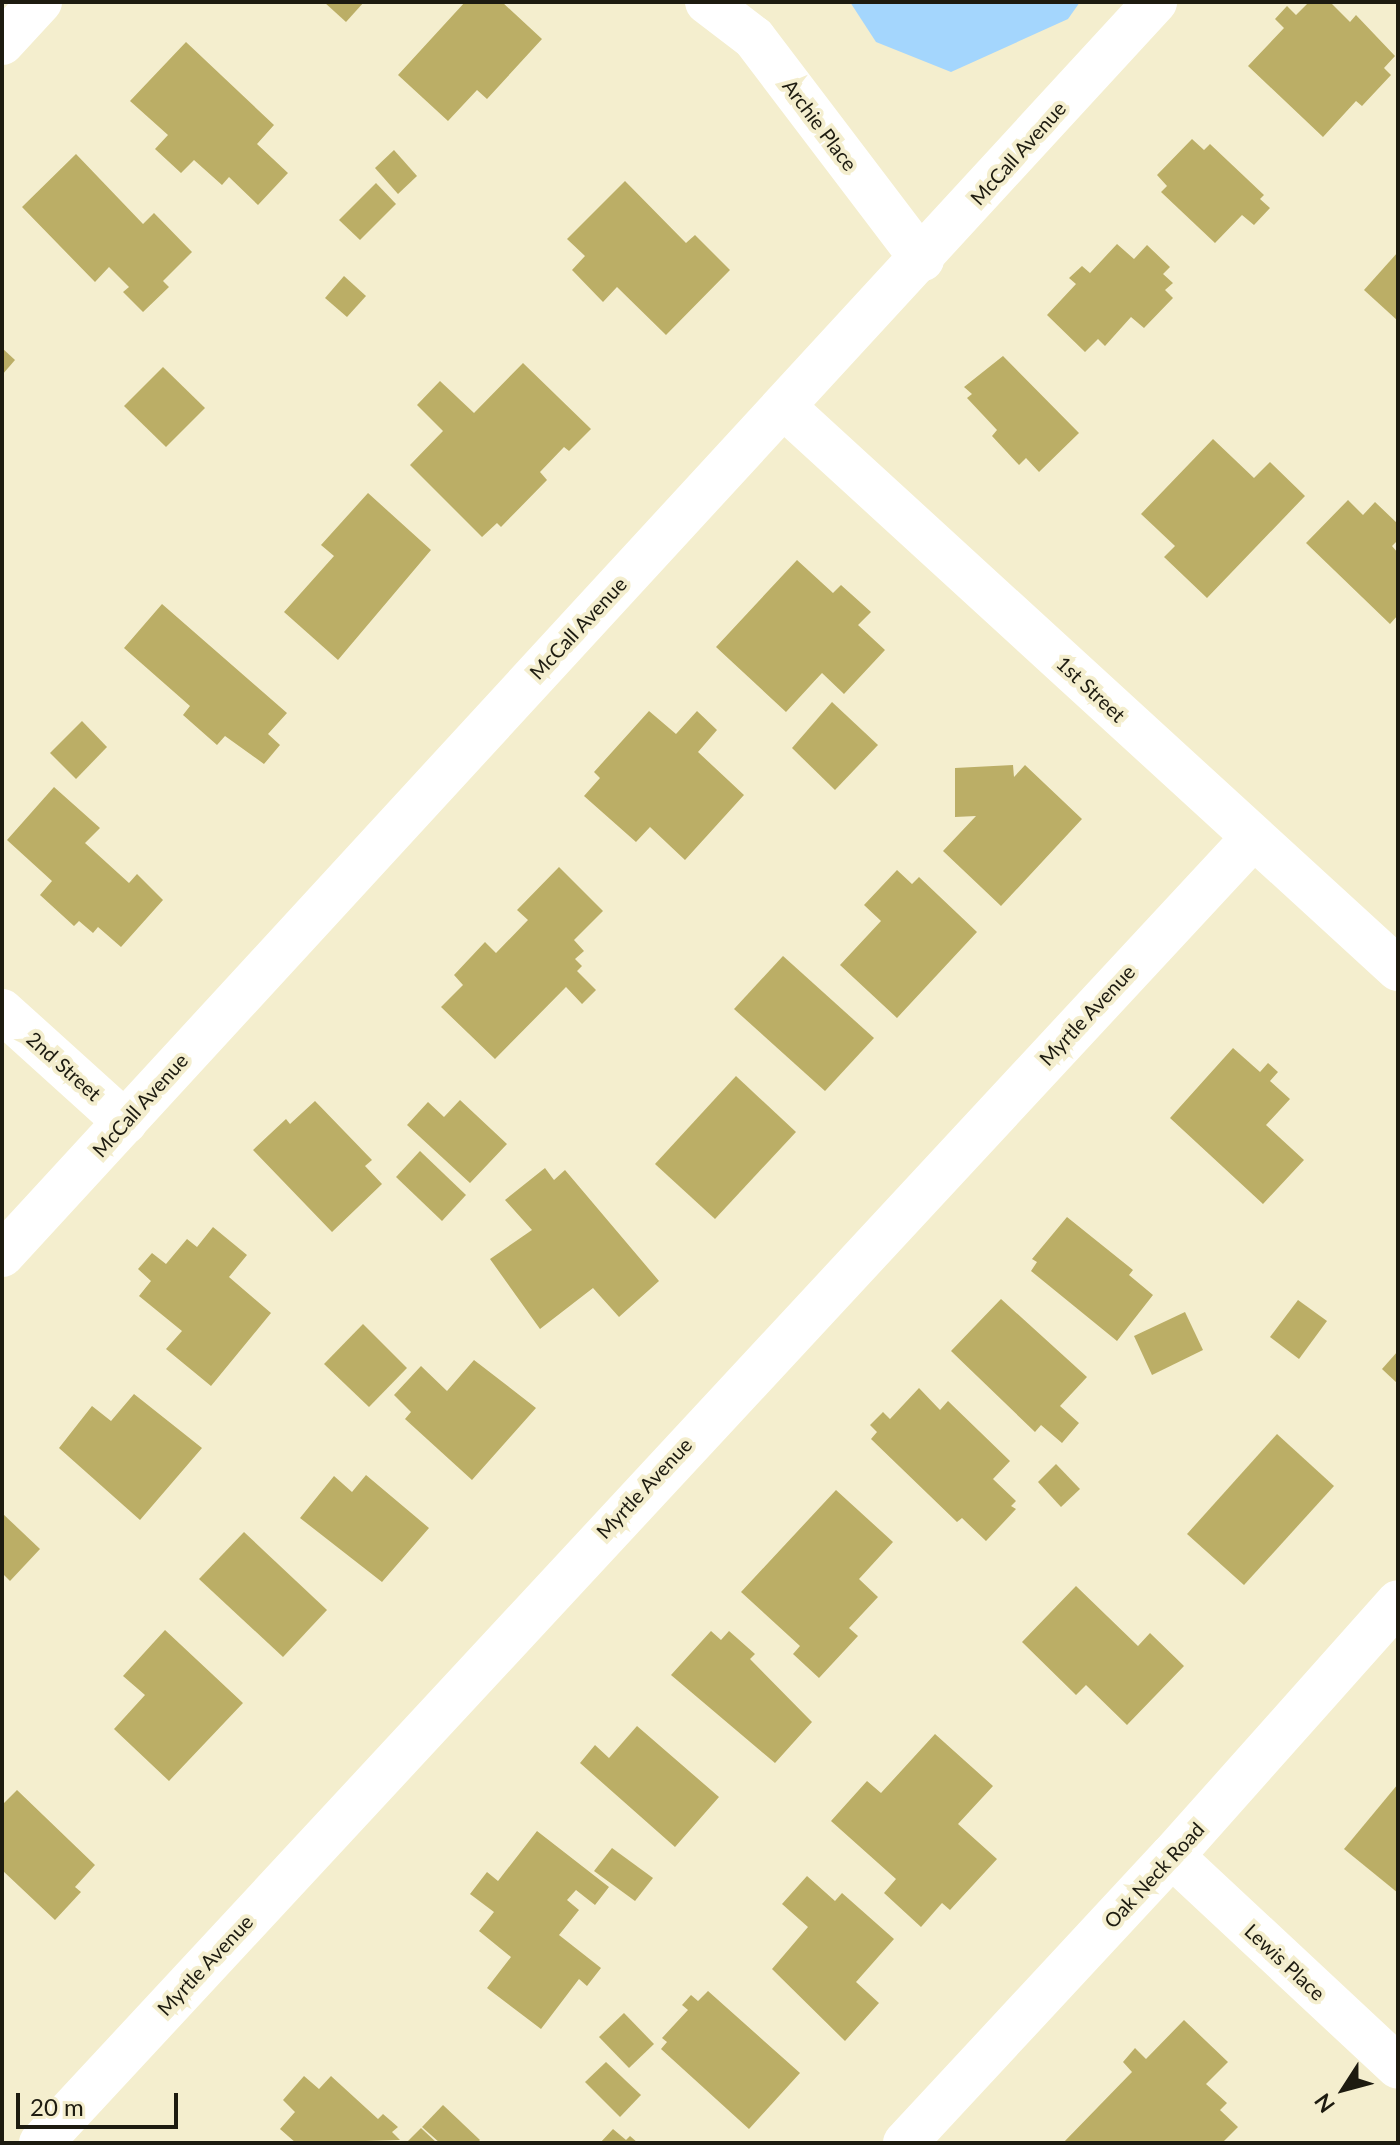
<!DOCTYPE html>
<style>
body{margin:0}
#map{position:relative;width:1400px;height:2145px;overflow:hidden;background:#f4eece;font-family:Lato,sans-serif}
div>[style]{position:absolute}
.water>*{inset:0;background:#a4d6fd}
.building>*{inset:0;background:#bbae66}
.minor>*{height:44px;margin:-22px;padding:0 22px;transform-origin:22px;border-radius:22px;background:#fff}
span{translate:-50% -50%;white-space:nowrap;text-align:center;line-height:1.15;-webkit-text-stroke:8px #f4eece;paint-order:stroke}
.street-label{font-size:20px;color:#1d1b10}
.frame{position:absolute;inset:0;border:4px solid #1d1b10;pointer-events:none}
.north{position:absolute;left:1304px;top:2049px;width:80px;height:80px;-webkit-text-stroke:6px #f4eece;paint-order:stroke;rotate:234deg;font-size:22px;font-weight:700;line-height:32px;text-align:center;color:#1d1b10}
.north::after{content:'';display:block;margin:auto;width:28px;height:36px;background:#1d1b10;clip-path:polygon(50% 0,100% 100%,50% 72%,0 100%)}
.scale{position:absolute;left:16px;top:2093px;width:162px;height:36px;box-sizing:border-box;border:4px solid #1d1b10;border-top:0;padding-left:10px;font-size:24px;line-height:28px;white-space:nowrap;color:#1d1b10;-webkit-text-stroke:6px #f4eece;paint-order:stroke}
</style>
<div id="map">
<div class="water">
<i style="clip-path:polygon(850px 2px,1080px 2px,1068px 19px,951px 72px,876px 42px)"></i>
</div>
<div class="building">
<i style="clip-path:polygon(324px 2px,364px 2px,346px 22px)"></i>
<i style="clip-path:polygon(465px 2px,502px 2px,542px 39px,487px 99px,477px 90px,448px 121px,398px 75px)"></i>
<i style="clip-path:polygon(1309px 2px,1330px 2px,1350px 22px,1356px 15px,1395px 56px,1384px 68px,1391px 75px,1362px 106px,1356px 101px,1323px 137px,1248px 66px,1284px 28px,1275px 19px,1287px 6px,1296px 15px)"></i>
<i style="clip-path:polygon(186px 42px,274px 125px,257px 144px,288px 173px,258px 205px,229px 177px,222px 185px,194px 160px,181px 173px,155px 149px,168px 135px,130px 101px)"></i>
<i style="clip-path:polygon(1192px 139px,1204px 150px,1210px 144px,1264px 195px,1260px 199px,1270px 208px,1254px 225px,1242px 215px,1215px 243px,1161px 192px,1167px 186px,1157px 175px)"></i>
<i style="clip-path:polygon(394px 150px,417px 176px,398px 194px,375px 168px)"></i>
<i style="clip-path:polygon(76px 154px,143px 224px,154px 213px,192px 252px,163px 281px,169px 287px,143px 312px,123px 292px,129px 287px,109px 267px,95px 282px,22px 207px)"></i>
<i style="clip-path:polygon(625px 181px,686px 243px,695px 235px,730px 270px,666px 335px,617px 287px,603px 302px,572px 270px,585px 256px,567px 239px)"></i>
<i style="clip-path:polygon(376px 183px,396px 204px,360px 240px,339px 220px)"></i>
<i style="clip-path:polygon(1117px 244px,1134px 259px,1147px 245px,1170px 267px,1163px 274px,1173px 283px,1165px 290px,1173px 298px,1144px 328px,1131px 317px,1105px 346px,1098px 339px,1085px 352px,1047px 315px,1076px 284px,1069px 278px,1082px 266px,1090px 273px)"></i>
<i style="clip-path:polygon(1398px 252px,1398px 321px,1364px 290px)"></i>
<i style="clip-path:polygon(344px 276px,366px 296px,347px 317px,325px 298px)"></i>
<i style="clip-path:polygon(2px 348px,15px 360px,2px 375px)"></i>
<i style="clip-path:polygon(1003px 356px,1079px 433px,1039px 472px,1026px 458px,1019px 465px,992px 436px,997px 430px,967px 398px,972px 394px,964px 387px)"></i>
<i style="clip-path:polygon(523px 363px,591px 429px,569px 451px,564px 447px,540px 472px,547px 480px,501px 527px,497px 523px,482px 537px,410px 465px,443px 431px,417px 405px,440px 381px,474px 413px)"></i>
<i style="clip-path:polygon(163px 367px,205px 408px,166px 447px,124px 406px)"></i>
<i style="clip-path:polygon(1213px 439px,1254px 478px,1270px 462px,1305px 496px,1207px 598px,1164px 557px,1175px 546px,1141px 514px)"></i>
<i style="clip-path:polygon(368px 493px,431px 550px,338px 660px,284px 612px,334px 556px,321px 545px)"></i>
<i style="clip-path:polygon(1348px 500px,1363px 515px,1375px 502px,1398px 524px,1398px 540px,1392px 546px,1398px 553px,1398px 615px,1390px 624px,1306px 543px)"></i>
<i style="clip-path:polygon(797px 560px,833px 593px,841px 585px,871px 612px,858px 625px,885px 650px,844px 694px,822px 673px,786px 712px,716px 647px)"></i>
<i style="clip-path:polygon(162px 604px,287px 713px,268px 734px,280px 745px,264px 764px,225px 736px,217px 745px,183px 715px,190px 706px,124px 648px)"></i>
<i style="clip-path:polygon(832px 702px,878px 745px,835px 790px,792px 748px)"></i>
<i style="clip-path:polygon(649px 711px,676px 734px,697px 711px,717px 730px,698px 752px,744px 795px,685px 860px,650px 827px,636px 842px,584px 796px,600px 778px,594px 772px)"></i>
<i style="clip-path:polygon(82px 721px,107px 747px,76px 779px,50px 753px)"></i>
<i style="clip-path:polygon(1013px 765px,1014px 777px,1025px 765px,1082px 819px,1001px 906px,943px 851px,976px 816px,955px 817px,955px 768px)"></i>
<i style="clip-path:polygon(54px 787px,100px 828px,85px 843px,129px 883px,137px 874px,163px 900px,121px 947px,98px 927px,93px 933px,79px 921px,74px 926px,40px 895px,52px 881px,7px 840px)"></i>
<i style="clip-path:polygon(559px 867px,603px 911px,574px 940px,584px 951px,575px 959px,582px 966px,577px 971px,596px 990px,582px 1004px,566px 987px,495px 1059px,441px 1007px,463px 985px,454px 975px,485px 942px,496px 953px,528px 920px,517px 910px)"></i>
<i style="clip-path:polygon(897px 870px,912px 884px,919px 877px,977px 932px,897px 1018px,840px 965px,881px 921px,864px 905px)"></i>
<i style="clip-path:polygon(783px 956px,874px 1038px,825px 1091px,734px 1009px)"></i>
<i style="clip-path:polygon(1233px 1048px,1260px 1072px,1268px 1063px,1278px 1072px,1270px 1081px,1290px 1099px,1266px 1125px,1304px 1160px,1263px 1204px,1170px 1118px)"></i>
<i style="clip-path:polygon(736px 1076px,796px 1132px,715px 1219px,655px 1164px)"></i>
<i style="clip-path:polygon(460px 1100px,507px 1144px,470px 1183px,407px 1125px,428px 1102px,444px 1117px)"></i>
<i style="clip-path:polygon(315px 1101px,372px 1160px,365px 1166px,382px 1184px,332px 1232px,253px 1150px,286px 1119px,290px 1124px)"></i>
<i style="clip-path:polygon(420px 1151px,466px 1195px,442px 1221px,396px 1177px)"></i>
<i style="clip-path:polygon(545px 1168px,554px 1180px,565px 1170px,659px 1281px,619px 1317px,593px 1288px,540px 1329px,490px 1259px,532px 1230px,505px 1200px)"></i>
<i style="clip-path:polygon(1067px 1217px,1133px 1270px,1129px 1275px,1153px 1295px,1117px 1341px,1031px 1271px,1037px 1262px,1032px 1259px)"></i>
<i style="clip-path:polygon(213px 1227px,247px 1255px,229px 1277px,271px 1313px,211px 1386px,166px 1349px,182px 1331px,139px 1296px,151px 1281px,138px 1269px,152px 1253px,166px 1264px,187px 1239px,197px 1247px)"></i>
<i style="clip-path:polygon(1001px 1299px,1087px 1377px,1060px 1406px,1079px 1423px,1062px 1443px,1041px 1425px,1035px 1432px,951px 1351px)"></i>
<i style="clip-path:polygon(1298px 1300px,1327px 1321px,1299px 1359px,1270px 1337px)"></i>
<i style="clip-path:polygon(1185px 1312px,1203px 1350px,1152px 1375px,1134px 1336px)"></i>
<i style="clip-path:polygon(363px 1324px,407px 1368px,369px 1407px,324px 1364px)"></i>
<i style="clip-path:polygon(1398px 1351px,1398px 1384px,1382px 1369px)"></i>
<i style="clip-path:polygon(474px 1360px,536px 1408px,472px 1480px,405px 1419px,411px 1412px,394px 1395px,421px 1366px,447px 1391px)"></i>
<i style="clip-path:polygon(919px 1388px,940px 1410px,948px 1401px,1010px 1461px,993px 1479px,1016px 1501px,1011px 1506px,1016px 1509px,986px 1541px,962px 1518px,957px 1522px,871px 1439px,877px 1432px,870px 1425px,883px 1412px,890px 1419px)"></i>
<i style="clip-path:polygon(134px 1394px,202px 1448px,140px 1520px,59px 1448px,92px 1406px,111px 1421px)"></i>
<i style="clip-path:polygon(1277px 1434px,1334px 1486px,1244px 1585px,1187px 1534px)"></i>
<i style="clip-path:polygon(1056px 1464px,1080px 1489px,1061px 1507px,1038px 1482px)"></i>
<i style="clip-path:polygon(366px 1475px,429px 1528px,382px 1582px,300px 1518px,334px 1476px,352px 1492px)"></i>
<i style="clip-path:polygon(836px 1490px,893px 1542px,859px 1579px,878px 1597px,849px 1628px,858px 1636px,819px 1678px,793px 1654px,800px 1646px,741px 1592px)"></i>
<i style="clip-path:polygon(2px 1513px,40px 1549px,10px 1581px,2px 1573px)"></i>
<i style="clip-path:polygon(244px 1532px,327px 1610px,283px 1657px,199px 1579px)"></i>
<i style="clip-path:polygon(1076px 1586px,1138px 1646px,1150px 1633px,1184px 1666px,1127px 1725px,1086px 1685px,1076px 1695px,1022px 1642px)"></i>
<i style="clip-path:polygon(165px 1630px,243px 1703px,169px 1781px,114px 1729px,145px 1695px,123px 1676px)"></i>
<i style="clip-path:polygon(711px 1631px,721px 1640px,729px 1631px,755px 1654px,750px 1659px,812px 1722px,775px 1763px,671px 1675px)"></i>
<i style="clip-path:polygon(637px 1726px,719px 1797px,675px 1847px,580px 1763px,595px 1745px,609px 1758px)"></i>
<i style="clip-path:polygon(935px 1734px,993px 1786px,958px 1824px,997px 1859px,950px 1910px,942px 1903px,921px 1927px,884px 1893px,896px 1879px,831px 1821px,867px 1781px,881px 1793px)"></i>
<i style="clip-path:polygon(1398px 1784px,1398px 1893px,1344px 1849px)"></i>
<i style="clip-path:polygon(17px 1790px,95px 1865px,75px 1887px,81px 1892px,55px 1920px,2px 1870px,2px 1805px)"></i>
<i style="clip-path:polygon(537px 1831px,609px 1887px,595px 1905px,576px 1890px,567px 1900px,579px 1910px,559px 1935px,601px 1968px,587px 1986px,579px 1979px,541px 2029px,487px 1988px,511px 1957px,479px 1931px,494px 1912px,470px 1894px,487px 1872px,498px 1881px)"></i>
<i style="clip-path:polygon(612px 1848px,653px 1878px,635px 1901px,594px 1871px)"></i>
<i style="clip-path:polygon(807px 1876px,835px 1901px,842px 1893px,894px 1939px,856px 1982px,879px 2003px,845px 2041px,772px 1969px,808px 1927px,782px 1904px)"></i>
<i style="clip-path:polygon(708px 1991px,800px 2073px,749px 2129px,661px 2049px,667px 2042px,662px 2038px,688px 2010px,682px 2005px,691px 1995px,698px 2001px)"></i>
<i style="clip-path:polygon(624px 2013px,654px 2044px,629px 2068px,599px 2037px)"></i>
<i style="clip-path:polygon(1184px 2020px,1228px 2062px,1206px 2084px,1227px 2103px,1220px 2110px,1238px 2127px,1222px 2143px,1063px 2143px,1132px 2072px,1123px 2062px,1135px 2048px,1146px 2059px)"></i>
<i style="clip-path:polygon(606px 2062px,641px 2095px,620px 2117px,585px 2082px)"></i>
<i style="clip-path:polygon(304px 2076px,319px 2089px,331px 2076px,378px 2119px,383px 2114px,398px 2127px,392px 2132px,400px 2140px,296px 2143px,280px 2129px,295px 2112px,283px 2100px)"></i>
<i style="clip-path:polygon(443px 2105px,480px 2140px,477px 2143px,440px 2143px,422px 2127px)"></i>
<i style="clip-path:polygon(421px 2128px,437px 2143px,406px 2143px)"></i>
<i style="clip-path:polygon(613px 2129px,626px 2140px,630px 2136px,638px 2143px,600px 2143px)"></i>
</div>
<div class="minor">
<i style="left:707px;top:2px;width:59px;rotate:37.5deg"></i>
<i style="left:754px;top:38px;width:278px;rotate:52.8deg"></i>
<i style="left:2px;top:43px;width:56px;rotate:-47.2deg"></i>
<i style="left:785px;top:408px;width:831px;rotate:42.46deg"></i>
<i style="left:2px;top:1011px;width:166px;rotate:42.1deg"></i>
<i style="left:2px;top:1255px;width:1703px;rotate:-47.38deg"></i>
<i style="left:1172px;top:1856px;width:309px;rotate:43deg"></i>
<i style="left:41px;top:2143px;width:1781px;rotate:-47.12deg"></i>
<i style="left:905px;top:2143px;width:392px;rotate:-47.1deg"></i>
<i style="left:1172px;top:1856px;width:340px;rotate:-48.3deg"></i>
</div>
<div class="street-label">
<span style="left:820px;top:125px;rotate:53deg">Archie Place</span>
<span style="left:1018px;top:153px;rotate:-48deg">McCall Avenue</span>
<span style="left:578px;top:628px;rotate:-47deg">McCall Avenue</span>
<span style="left:1091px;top:689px;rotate:43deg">1st Street</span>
<span style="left:1087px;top:1015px;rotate:-47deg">Myrtle Avenue</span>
<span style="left:64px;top:1066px;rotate:42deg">2nd Street</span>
<span style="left:140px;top:1105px;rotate:-48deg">McCall Avenue</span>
<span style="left:644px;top:1488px;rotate:-47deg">Myrtle Avenue</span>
<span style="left:1154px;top:1875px;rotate:-47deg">Oak Neck Road</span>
<span style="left:1285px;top:1962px;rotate:43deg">Lewis Place</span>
<span style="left:205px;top:1965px;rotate:-47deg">Myrtle Avenue</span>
</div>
<div class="frame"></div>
<div class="north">N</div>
<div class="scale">20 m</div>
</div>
